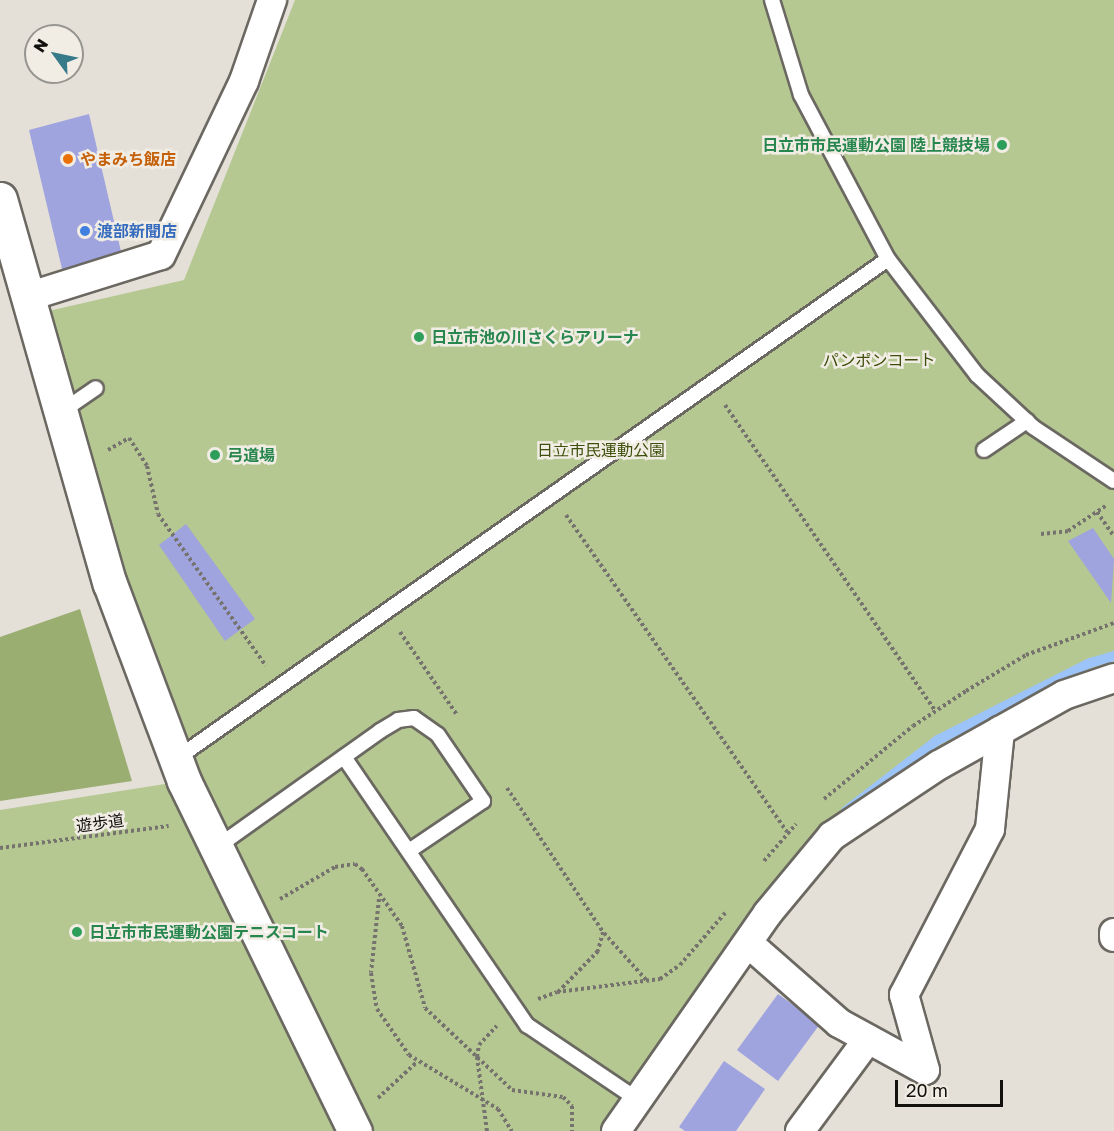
<!DOCTYPE html>
<meta charset="utf-8">
<style>
body{margin:0}
#map{position:relative;width:1114px;height:1131px;overflow:hidden;background:#e4e0d8;font-family:"Golos Text","Noto Sans JP",sans-serif}
div>[style]{position:absolute}
.green>*{inset:0;background:#b5c892}
.forest>*{inset:0;background:#9aae72}
.stream>*{height:10px;margin:-5px;padding:0 5px;transform-origin:5px;border-radius:5px;background:#9dc4f8}
.building>*{inset:0;background:#9fa3de}
.path>*{height:4px;margin-top:-2px;transform-origin:0;background:repeating-linear-gradient(90deg,#76736e 0 3px,transparent 0 6px)}
.roads{filter:drop-shadow(2px 0 #6b6861) drop-shadow(-2px 0 #6b6861) drop-shadow(0 2px #6b6861) drop-shadow(0 -2px #6b6861)}
.service>*{height:14px;margin:-7px;padding:0 7px;transform-origin:7px;border-radius:7px;background:#fff}
.minor>*{height:28px;margin:-14px;padding:0 14px;transform-origin:14px;border-radius:14px;background:#fff}
.tertiary>*{height:33px;margin:-16.5px;padding:0 16.5px;transform-origin:16.5px;border-radius:16.5px;background:#fff}
.dots>*{width:16px;height:16px;translate:-50% -50%;box-sizing:border-box;border:3px solid #f1ede5;border-radius:50%}
span{translate:-50% -50%;white-space:nowrap;text-align:center;line-height:1.15;-webkit-text-stroke:5px #f1ede5;paint-order:stroke}
.leisure-label{font-size:16px;color:#27864d;font-weight:700}
.right{translate:-100% -50%;text-align:right}
.left{translate:0 -50%;text-align:left}
.food-label{font-size:16px;color:#c56008;font-weight:700}
.shop-label{font-size:16px;color:#366cbe;font-weight:700}
.park-label{font-size:16px;color:#3d4f0a}
.street-label{font-size:16px;color:#11100d}
.north{position:absolute;left:24px;top:24px;width:60px;height:60px;box-sizing:border-box;background:#f1ede5;border:2px solid #97958f;border-radius:50%;rotate:303deg;font-size:16px;font-weight:700;line-height:24px;text-align:center;color:#11100d}
.north::after{content:'';display:block;margin:auto;width:21px;height:27px;background:#377a8a;clip-path:polygon(50% 0,100% 100%,50% 72%,0 100%)}
.scale{position:absolute;left:895px;top:1080px;width:108px;height:27px;box-sizing:border-box;border:3px solid #11100d;border-top:0;padding-left:8px;font-size:18px;line-height:21px;white-space:nowrap;color:#11100d;-webkit-text-stroke:4px #f1ede5;paint-order:stroke}
</style>
<div id="map">
<div class="green">
<i style="clip-path:polygon(295px 0,1114px 0,1114px 678px,832px 836px,616px 1131px,0 1131px,0 810px,184px 781px,31px 315px,184px 280px)"></i>
</div>
<div class="forest">
<i style="clip-path:polygon(80px 609px,132px 781px,0 801px,0 637px)"></i>
</div>
<div class="stream">
<i style="left:846px;top:811px;width:116px;rotate:-37.7deg"></i>
<i style="left:938px;top:740px;width:170px;rotate:-26.9deg"></i>
<i style="left:1090px;top:663px;width:25px;rotate:-16deg"></i>
</div>
<div class="building">
<i style="clip-path:polygon(89px 114px,123px 260px,63px 273px,29px 130px)"></i>
<i style="clip-path:polygon(186px 524px,255px 619px,225px 641px,159px 545px)"></i>
<i style="clip-path:polygon(1093px 528px,1114px 559px,1111px 603px,1068px 541px)"></i>
<i style="clip-path:polygon(778px 994px,820px 1024px,778px 1081px,737px 1050px)"></i>
<i style="clip-path:polygon(724px 1061px,765px 1089px,736px 1131px,685px 1131px,679px 1127px)"></i>
</div>
<div class="path">
<i style="left:725px;top:405px;width:371px;rotate:55.5deg"></i>
<i style="left:108px;top:450px;width:24px;rotate:-30deg"></i>
<i style="left:129px;top:438px;width:33px;rotate:57deg"></i>
<i style="left:147px;top:466px;width:49px;rotate:77.1deg"></i>
<i style="left:158px;top:514px;width:186px;rotate:54.6deg"></i>
<i style="left:1097px;top:512px;width:29px;rotate:55deg"></i>
<i style="left:566px;top:515px;width:386px;rotate:55.1deg"></i>
<i style="left:1041px;top:534px;width:27px;rotate:-6deg"></i>
<i style="left:1068px;top:531px;width:47px;rotate:-33.7deg"></i>
<i style="left:400px;top:632px;width:101px;rotate:55.5deg"></i>
<i style="left:507px;top:788px;width:173px;rotate:56.3deg"></i>
<i style="left:603px;top:932px;width:20px;rotate:105deg"></i>
<i style="left:598px;top:951px;width:57px;rotate:134.3deg"></i>
<i style="left:824px;top:799px;width:115px;rotate:-39.4deg"></i>
<i style="left:913px;top:726px;width:64px;rotate:-33.4deg"></i>
<i style="left:966px;top:691px;width:70px;rotate:-31deg"></i>
<i style="left:1026px;top:655px;width:94px;rotate:-20deg"></i>
<i style="left:0;top:848px;width:170px;rotate:-7.4deg"></i>
<i style="left:764px;top:861px;width:49px;rotate:-49.1deg"></i>
<i style="left:280px;top:899px;width:64px;rotate:-30.2deg"></i>
<i style="left:335px;top:867px;width:20px;rotate:-9deg"></i>
<i style="left:355px;top:864px;width:9px;rotate:36deg"></i>
<i style="left:362px;top:869px;width:70px;rotate:54.9deg"></i>
<i style="left:402px;top:926px;width:85px;rotate:74.3deg"></i>
<i style="left:425px;top:1008px;width:120px;rotate:43.3deg"></i>
<i style="left:512px;top:1090px;width:51px;rotate:7.8deg"></i>
<i style="left:563px;top:1097px;width:13px;rotate:45deg"></i>
<i style="left:572px;top:1106px;width:25px;rotate:90deg"></i>
<i style="left:379px;top:899px;width:74px;rotate:96.2deg"></i>
<i style="left:371px;top:973px;width:36px;rotate:81deg"></i>
<i style="left:377px;top:1009px;width:56px;rotate:55.2deg"></i>
<i style="left:409px;top:1055px;width:104px;rotate:31.2deg"></i>
<i style="left:498px;top:1109px;width:26px;rotate:58deg"></i>
<i style="left:604px;top:933px;width:64px;rotate:48.1deg"></i>
<i style="left:538px;top:999px;width:20px;rotate:-20deg"></i>
<i style="left:557px;top:992px;width:104px;rotate:-7.2deg"></i>
<i style="left:660px;top:979px;width:24px;rotate:-35deg"></i>
<i style="left:680px;top:965px;width:69px;rotate:-49.1deg"></i>
<i style="left:378px;top:1098px;width:53px;rotate:-42.7deg"></i>
<i style="left:487px;top:1131px;width:75px;rotate:-97.7deg"></i>
<i style="left:477px;top:1057px;width:12px;rotate:-81deg"></i>
<i style="left:479px;top:1045px;width:26px;rotate:-47deg"></i>
</div>
<div class="roads">
<div class="service">
<i style="left:772px;top:0;width:99px;rotate:73deg"></i>
<i style="left:801px;top:95px;width:186px;rotate:62.1deg"></i>
<i style="left:61px;top:412px;width:42px;rotate:-34.4deg"></i>
<i style="left:984px;top:450px;width:52px;rotate:-34deg"></i>
<i style="left:344px;top:757px;width:325px;rotate:55.7deg"></i>
<i style="left:527px;top:1025px;width:134px;rotate:34deg"></i>
<i style="left:176px;top:759px;width:870px;rotate:-35.08deg"></i>
<i style="left:888px;top:259px;width:146px;rotate:52.5deg"></i>
<i style="left:977px;top:375px;width:76px;rotate:42.9deg"></i>
<i style="left:1033px;top:427px;width:97px;rotate:33.7deg"></i>
<i style="left:217px;top:847px;width:200px;rotate:-35.4deg"></i>
<i style="left:380px;top:731px;width:21px;rotate:-31deg"></i>
<i style="left:398px;top:720px;width:16px;rotate:-7deg"></i>
<i style="left:414px;top:718px;width:29px;rotate:35deg"></i>
<i style="left:438px;top:735px;width:80px;rotate:55.7deg"></i>
<i style="left:483px;top:801px;width:89px;rotate:146deg"></i>
</div>
<div class="minor">
<i style="left:27px;top:297px;width:140px;rotate:-17.4deg"></i>
<i style="left:161px;top:255px;width:193px;rotate:-64.5deg"></i>
<i style="left:244px;top:81px;width:86px;rotate:-70.9deg"></i>
<i style="left:1114px;top:933px;width:4px;rotate:90deg"></i>
<i style="left:748px;top:943px;width:121px;rotate:41.3deg"></i>
<i style="left:839px;top:1023px;width:98px;rotate:28.7deg"></i>
<i style="left:925px;top:1070px;width:78px;rotate:-105.6deg"></i>
<i style="left:904px;top:995px;width:187px;rotate:-62.6deg"></i>
<i style="left:990px;top:829px;width:99px;rotate:-84.2deg"></i>
<i style="left:616px;top:1131px;width:266px;rotate:-55.1deg"></i>
<i style="left:768px;top:913px;width:100px;rotate:-50.3deg"></i>
<i style="left:832px;top:836px;width:128px;rotate:-33.6deg"></i>
<i style="left:939px;top:765px;width:143px;rotate:-29.2deg"></i>
<i style="left:1064px;top:695px;width:53px;rotate:-18.8deg"></i>
<i style="left:800px;top:1131px;width:114px;rotate:-53.5deg"></i>
</div>
<div class="tertiary">
<i style="left:0;top:199px;width:400px;rotate:74.1deg"></i>
<i style="left:110px;top:584px;width:210px;rotate:69.4deg"></i>
<i style="left:184px;top:781px;width:390px;rotate:64deg"></i>
</div>
</div>
<div class="dots">
<i style="left:1002px;top:145px;background:#2e9e5b"></i>
<i style="left:68px;top:159px;background:#e8710a"></i>
<i style="left:85px;top:231px;background:#3f7fe0"></i>
<i style="left:419px;top:337px;background:#2e9e5b"></i>
<i style="left:215px;top:455px;background:#2e9e5b"></i>
<i style="left:77px;top:932px;background:#2e9e5b"></i>
</div>
<div class="leisure-label">
<span class="right" style="left:990px;top:145px">日立市市民運動公園 陸上競技場</span>
<span class="left" style="left:431px;top:337px">日立市池の川さくらアリーナ</span>
<span class="left" style="left:227px;top:455px">弓道場</span>
<span class="left" style="left:89px;top:932px">日立市市民運動公園テニスコート</span>
</div>
<div class="food-label">
<span class="left" style="left:80px;top:159px">やまみち飯店</span>
</div>
<div class="shop-label">
<span class="left" style="left:97px;top:231px">渡部新聞店</span>
</div>
<div class="park-label">
<span style="left:879px;top:360px">パンポンコート</span>
<span style="left:601px;top:450px">日立市民運動公園</span>
</div>
<div class="street-label">
<span style="left:100px;top:823px;rotate:-8deg">遊歩道</span>
</div>
<div class="north">N</div>
<div class="scale">20 m</div>
</div>
